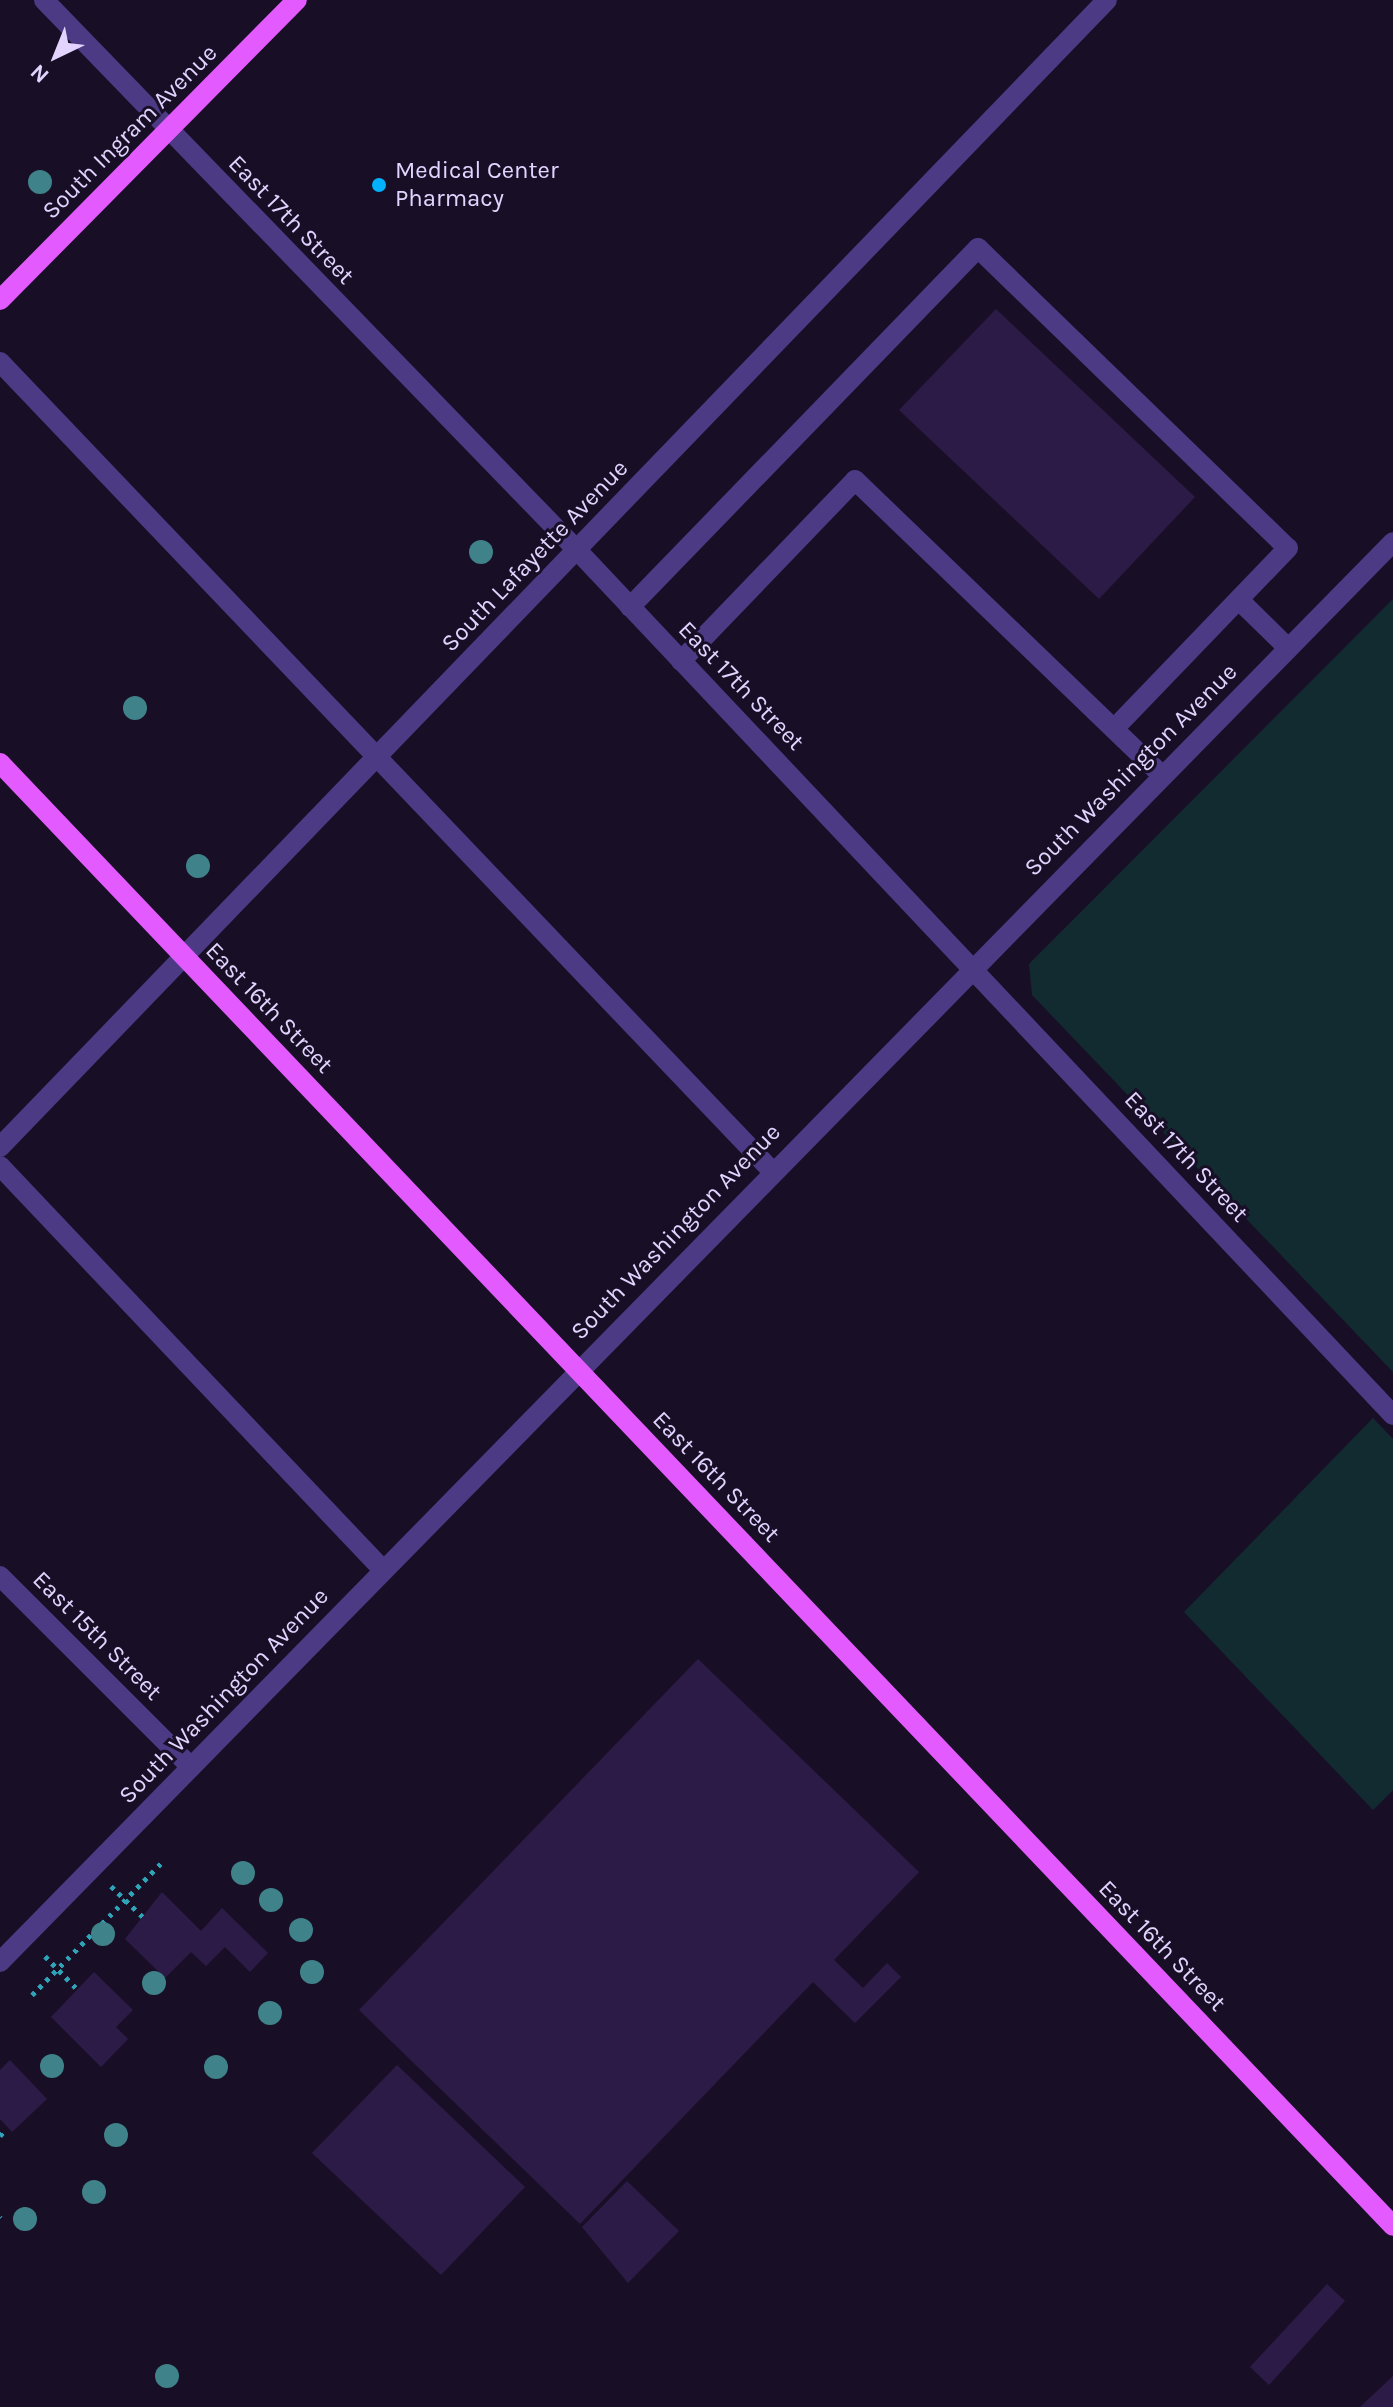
<!DOCTYPE html>
<style>
body{margin:0}
#map{position:relative;width:1393px;height:2407px;overflow:hidden;background:#180f26;font-family:Karla,sans-serif}
div>[style]{position:absolute}
.green>*{inset:0;background:#122b30}
.building>*{inset:0;background:#2d1b47}
.path>*{height:5px;margin-top:-2.5px;transform-origin:0;background:repeating-linear-gradient(90deg,#2fa4b8 0 4px,transparent 0 10px)}
.minor>*{height:20px;margin:-10px;padding:0 10px;transform-origin:10px;border-radius:10px;background:#4c3a85}
.major>*{height:20px;margin:-10px;padding:0 10px;transform-origin:10px;border-radius:10px;background:#e35bff}
.trees>*{width:24px;height:24px;margin:-12px;border-radius:50%;background:#3f8289}
.dots>*{width:22px;height:22px;translate:-50% -50%;box-sizing:border-box;border:4px solid #180f26;border-radius:50%}
span{translate:-50% -50%;white-space:nowrap;text-align:center;line-height:1.15;-webkit-text-stroke:6px #180f26;paint-order:stroke}
.street-label{font-size:24px;color:#e2d4ff}
.poi-label{font-size:24px;color:#e2d4ff}
.left{translate:0 -50%;text-align:left}
.north{position:absolute;left:16px;top:16px;width:80px;height:80px;-webkit-text-stroke:6px #180f26;paint-order:stroke;rotate:223deg;font-size:22px;font-weight:700;line-height:32px;text-align:center;color:#e2d4ff}
.north::after{content:'';display:block;margin:auto;width:28px;height:36px;background:#e2d4ff;clip-path:polygon(50% 0,100% 100%,50% 72%,0 100%)}
</style>
<div id="map">
<div class="green">
<i style="clip-path:polygon(1393px 599px,1393px 1372px,1032px 995px,1029px 964px)"></i>
<i style="clip-path:polygon(1373px 1418px,1393px 1439px,1393px 1790px,1373px 1810px,1184px 1612px)"></i>
</div>
<div class="building">
<i style="clip-path:polygon(996px 309px,1195px 497px,1099px 599px,899px 410px)"></i>
<i style="clip-path:polygon(698px 1659px,919px 1872px,834px 1960px,863px 1988px,887px 1963px,901px 1977px,855px 2023px,813px 1982px,580px 2224px,359px 2010px)"></i>
<i style="clip-path:polygon(162px 1892px,201px 1931px,222px 1908px,268px 1953px,250px 1972px,225px 1947px,206px 1966px,191px 1952px,165px 1978px,125px 1939px)"></i>
<i style="clip-path:polygon(94px 1972px,133px 2010px,116px 2027px,128px 2039px,101px 2067px,51px 2017px)"></i>
<i style="clip-path:polygon(10px 2060px,47px 2099px,12px 2132px,0 2119px,0 2070px)"></i>
<i style="clip-path:polygon(397px 2065px,525px 2187px,441px 2275px,312px 2153px)"></i>
<i style="clip-path:polygon(627px 2181px,679px 2231px,628px 2283px,582px 2227px)"></i>
<i style="clip-path:polygon(1327px 2284px,1345px 2301px,1269px 2385px,1250px 2367px)"></i>
<i style="clip-path:polygon(1393px 2376px,1393px 2407px,1360px 2407px)"></i>
</div>
<div class="path">
<i style="left:111px;top:1886px;width:47px;rotate:44.1deg"></i>
<i style="left:45px;top:1956px;width:47px;rotate:45.9deg"></i>
<i style="left:32px;top:1995px;width:189px;rotate:-45.6deg"></i>
<i style="left:0;top:2136px;width:6px;rotate:-51deg"></i>
<i style="left:0;top:2217px;width:1px;rotate:45deg"></i>
</div>
<div class="minor">
<i style="left:44px;top:0;width:766px;rotate:45.9deg"></i>
<i style="left:577px;top:550px;width:1189px;rotate:46.67deg"></i>
<i style="left:0;top:362px;width:1118px;rotate:46.34deg"></i>
<i style="left:1239px;top:600px;width:69px;rotate:44.4deg"></i>
<i style="left:630px;top:607px;width:500px;rotate:-45.9deg"></i>
<i style="left:978px;top:248px;width:431px;rotate:44.1deg"></i>
<i style="left:1288px;top:548px;width:251px;rotate:133.9deg"></i>
<i style="left:681px;top:661px;width:251px;rotate:-46.1deg"></i>
<i style="left:855px;top:480px;width:426px;rotate:43.9deg"></i>
<i style="left:0;top:1147px;width:1594px;rotate:-46.02deg"></i>
<i style="left:0;top:1166px;width:557px;rotate:46.53deg"></i>
<i style="left:0;top:1576px;width:270px;rotate:45deg"></i>
<i style="left:0;top:1962px;width:1989px;rotate:-45.55deg"></i>
</div>
<div class="major">
<i style="left:0;top:300px;width:422px;rotate:-45.3deg"></i>
<i style="left:0;top:763px;width:2020px;rotate:46.4deg"></i>
</div>
<div class="trees">
<i style="left:40px;top:182px"></i>
<i style="left:481px;top:552px"></i>
<i style="left:135px;top:708px"></i>
<i style="left:198px;top:866px"></i>
<i style="left:243px;top:1873px"></i>
<i style="left:271px;top:1900px"></i>
<i style="left:301px;top:1930px"></i>
<i style="left:103px;top:1934px"></i>
<i style="left:312px;top:1972px"></i>
<i style="left:154px;top:1983px"></i>
<i style="left:270px;top:2013px"></i>
<i style="left:52px;top:2066px"></i>
<i style="left:216px;top:2067px"></i>
<i style="left:116px;top:2135px"></i>
<i style="left:94px;top:2192px"></i>
<i style="left:25px;top:2219px"></i>
<i style="left:167px;top:2376px"></i>
</div>
<div class="dots">
<i style="left:379px;top:185px;background:#01b1fe"></i>
</div>
<div class="street-label">
<span style="left:130px;top:132px;rotate:-45deg">South Ingram Avenue</span>
<span style="left:291px;top:220px;rotate:46deg">East 17th Street</span>
<span style="left:535px;top:556px;rotate:-46deg">South Lafayette Avenue</span>
<span style="left:741px;top:686px;rotate:46deg">East 17th Street</span>
<span style="left:1131px;top:770px;rotate:-45deg">South Washington Avenue</span>
<span style="left:269px;top:1008px;rotate:46deg">East 16th Street</span>
<span style="left:1186px;top:1157px;rotate:47deg">East 17th Street</span>
<span style="left:676px;top:1232px;rotate:-46deg">South Washington Avenue</span>
<span style="left:716px;top:1477px;rotate:46deg">East 16th Street</span>
<span style="left:97px;top:1636px;rotate:45deg">East 15th Street</span>
<span style="left:224px;top:1696px;rotate:-46deg">South Washington Avenue</span>
<span style="left:1162px;top:1946px;rotate:46deg">East 16th Street</span>
</div>
<div class="poi-label">
<span class="left" style="left:395px;top:185px">Medical Center<br>Pharmacy</span>
</div>
<div class="north">N</div>
</div>
